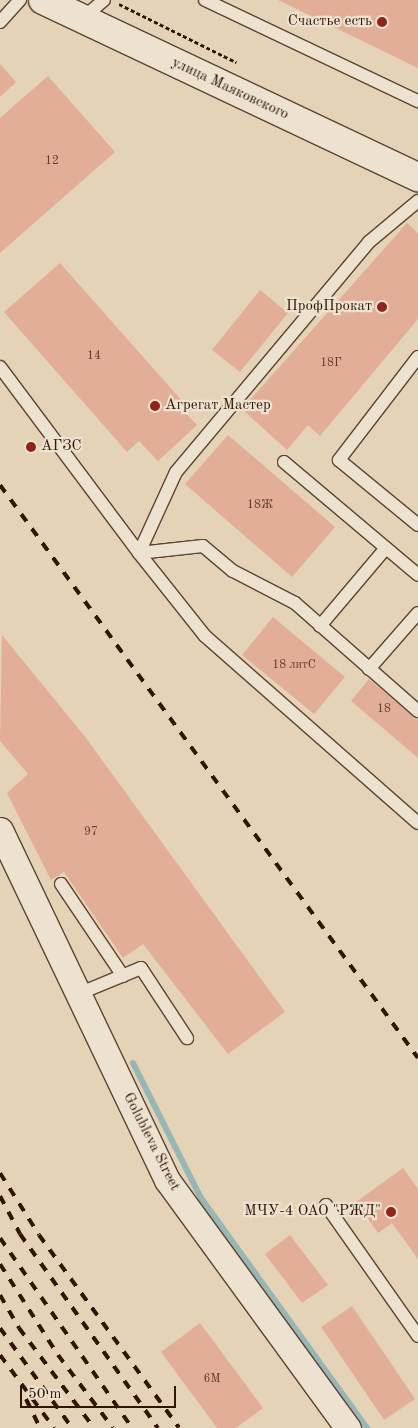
<!DOCTYPE html>
<meta charset="utf-8">
<style>
body{margin:0}
#map{position:relative;width:418px;height:1428px;overflow:hidden;background:#e4d3b6;font-family:"Old Standard TT",serif}
div>[style]{position:absolute}
.stream>*{height:6px;margin:-3px;padding:0 3px;transform-origin:3px;border-radius:3px;background:#97b6b5}
.building>*{inset:0;background:#e3ae98}
.path>*{height:3px;margin-top:-1.5px;transform-origin:0;background:repeating-linear-gradient(90deg,#301505 0 4px,transparent 0 6.5px)}
.roads{filter:drop-shadow(1px 0 #5d4431) drop-shadow(-1px 0 #5d4431) drop-shadow(0 1px #5d4431) drop-shadow(0 -1px #5d4431)}
.service>*{height:12px;margin:-6px;padding:0 6px;transform-origin:6px;border-radius:6px;background:#ede2d0}
.minor>*{height:25px;margin:-12.5px;padding:0 12.5px;transform-origin:12.5px;border-radius:12.5px;background:#ede2d0}
.secondary>*{height:28px;margin:-14px;padding:0 14px;transform-origin:14px;border-radius:14px;background:#ede2d0}
.rail>*{height:4px;margin-top:-2px;transform-origin:0;background:repeating-linear-gradient(90deg,#301505 0 9px,transparent 0 18px)}
.dots>*{width:14px;height:14px;translate:-50% -50%;box-sizing:border-box;border:2px solid #ede2d0;border-radius:50%}
span{translate:-50% -50%;white-space:nowrap;text-align:center;line-height:1.15;-webkit-text-stroke:4.5px #ede2d0;paint-order:stroke}
.number-label{font-size:12px;color:#5d3b2a}
.number-label span{-webkit-text-stroke-width:0}
.poi-label{font-size:15px;color:#301505}
.right{translate:-100% -50%;text-align:right}
.left{translate:0 -50%;text-align:left}
.street-label{font-size:15px;color:#301505}
.scale{position:absolute;left:20px;top:1386px;width:156px;height:22px;box-sizing:border-box;border:2px solid #301505;border-top:0;padding-left:6px;font-size:15px;line-height:18px;white-space:nowrap;color:#301505;-webkit-text-stroke:4px #ede2d0;paint-order:stroke}
</style>
<div id="map">
<div class="stream">
<i style="left:133px;top:1063px;width:151px;rotate:63.3deg"></i>
<i style="left:201px;top:1198px;width:284px;rotate:54.2deg"></i>
</div>
<div class="building">
<i style="clip-path:polygon(278px 0,418px 0,418px 68px)"></i>
<i style="clip-path:polygon(0 64px,16px 82px,0 97px)"></i>
<i style="clip-path:polygon(48px 76px,115px 152px,0 253px,0 118px)"></i>
<i style="clip-path:polygon(407px 223px,418px 233px,418px 319px,320px 436px,308px 425px,287px 450px,242px 409px)"></i>
<i style="clip-path:polygon(60px 263px,183px 402px,179px 406px,197px 425px,158px 461px,139px 441px,127px 452px,4px 312px)"></i>
<i style="clip-path:polygon(260px 290px,288px 313px,240px 372px,212px 350px)"></i>
<i style="clip-path:polygon(228px 435px,335px 527px,292px 577px,185px 484px)"></i>
<i style="clip-path:polygon(273px 617px,345px 677px,314px 714px,242px 655px)"></i>
<i style="clip-path:polygon(2px 635px,86px 738px,285px 1012px,228px 1054px,143px 944px,123px 958px,64px 872px,51px 880px,7px 793px,28px 774px,0 741px)"></i>
<i style="clip-path:polygon(369px 679px,418px 720px,418px 758px,351px 701px)"></i>
<i style="clip-path:polygon(403px 1168px,418px 1189px,418px 1259px,392px 1223px,378px 1233px,356px 1202px)"></i>
<i style="clip-path:polygon(290px 1235px,328px 1285px,302px 1303px,265px 1254px)"></i>
<i style="clip-path:polygon(352px 1306px,415px 1399px,384px 1420px,321px 1327px)"></i>
<i style="clip-path:polygon(200px 1323px,263px 1408px,236px 1428px,217px 1428px,161px 1352px)"></i>
</div>
<div class="path">
<i style="left:119px;top:4px;width:131px;rotate:26.4deg"></i>
</div>
<div class="roads">
<div class="service">
<i style="left:205px;top:0;width:236px;rotate:25.4deg"></i>
<i style="left:82px;top:19px;width:29px;rotate:-41deg"></i>
<i style="left:0;top:22px;width:30px;rotate:-48deg"></i>
<i style="left:418px;top:201px;width:64px;rotate:140.1deg"></i>
<i style="left:369px;top:242px;width:300px;rotate:130deg"></i>
<i style="left:176px;top:472px;width:89px;rotate:114.6deg"></i>
<i style="left:139px;top:553px;width:106px;rotate:51.5deg"></i>
<i style="left:205px;top:636px;width:283px;rotate:41.3deg"></i>
<i style="left:418px;top:357px;width:130px;rotate:127.5deg"></i>
<i style="left:339px;top:460px;width:102px;rotate:39.4deg"></i>
<i style="left:0;top:367px;width:232px;rotate:53.2deg"></i>
<i style="left:139px;top:553px;width:64px;rotate:-6.2deg"></i>
<i style="left:203px;top:546px;width:39px;rotate:40deg"></i>
<i style="left:233px;top:571px;width:70px;rotate:27.3deg"></i>
<i style="left:295px;top:603px;width:164px;rotate:41.3deg"></i>
<i style="left:284px;top:462px;width:175px;rotate:40.1deg"></i>
<i style="left:320px;top:626px;width:102px;rotate:-49.8deg"></i>
<i style="left:369px;top:669px;width:74px;rotate:-48.8deg"></i>
<i style="left:61px;top:884px;width:111px;rotate:56deg"></i>
<i style="left:78px;top:994px;width:68px;rotate:-22.4deg"></i>
<i style="left:141px;top:968px;width:84px;rotate:56.7deg"></i>
<i style="left:326px;top:1205px;width:160px;rotate:54.9deg"></i>
</div>
<div class="minor">
<i style="left:0;top:830px;width:388px;rotate:64.5deg"></i>
<i style="left:167px;top:1180px;width:307px;rotate:53.9deg"></i>
</div>
<div class="secondary">
<i style="left:43px;top:0;width:415px;rotate:25.3deg"></i>
</div>
</div>
<div class="rail">
<i style="left:0;top:485px;width:709px;rotate:53.89deg"></i>
<i style="left:0;top:1173px;width:73px;rotate:57.8deg"></i>
<i style="left:39px;top:1235px;width:238px;rotate:54deg"></i>
<i style="left:0;top:1196px;width:43px;rotate:62.2deg"></i>
<i style="left:20px;top:1234px;width:238px;rotate:54.6deg"></i>
<i style="left:0;top:1238px;width:231px;rotate:55.2deg"></i>
<i style="left:0;top:1264px;width:108px;rotate:57.5deg"></i>
<i style="left:58px;top:1355px;width:91px;rotate:53deg"></i>
<i style="left:0;top:1295px;width:38px;rotate:60deg"></i>
<i style="left:19px;top:1328px;width:125px;rotate:53.1deg"></i>
<i style="left:0;top:1328px;width:123px;rotate:54.2deg"></i>
<i style="left:0;top:1355px;width:91px;rotate:53.5deg"></i>
<i style="left:26px;top:1399px;width:32px;rotate:64deg"></i>
</div>
<div class="dots">
<i style="left:382px;top:22px;background:#8f2418"></i>
<i style="left:382px;top:307px;background:#8f2418"></i>
<i style="left:155px;top:406px;background:#8f2418"></i>
<i style="left:31px;top:447px;background:#8f2418"></i>
<i style="left:391px;top:1212px;background:#8f2418"></i>
</div>
<div class="number-label">
<span style="left:52px;top:162px">12</span>
<span style="left:94px;top:357px">14</span>
<span style="left:331px;top:364px">18Г</span>
<span style="left:260px;top:506px">18Ж</span>
<span style="left:294px;top:666px">18 литС</span>
<span style="left:384px;top:710px">18</span>
<span style="left:91px;top:833px">97</span>
<span style="left:212px;top:1380px">6М</span>
</div>
<div class="poi-label">
<span class="right" style="left:372px;top:22px">Счастье есть</span>
<span class="right" style="left:372px;top:307px">ПрофПрокат</span>
<span class="left" style="left:165px;top:406px">Агрегат Мастер</span>
<span class="left" style="left:41px;top:447px">АГЗС</span>
<span class="right" style="left:381px;top:1212px">МЧУ-4 ОАО "РЖД"</span>
</div>
<div class="street-label">
<span style="left:230px;top:89px;rotate:25deg">улица Маяковского</span>
<span style="left:151px;top:1142px;rotate:63deg">Golubleva Street</span>
</div>
<div class="scale">50 m</div>
</div>
